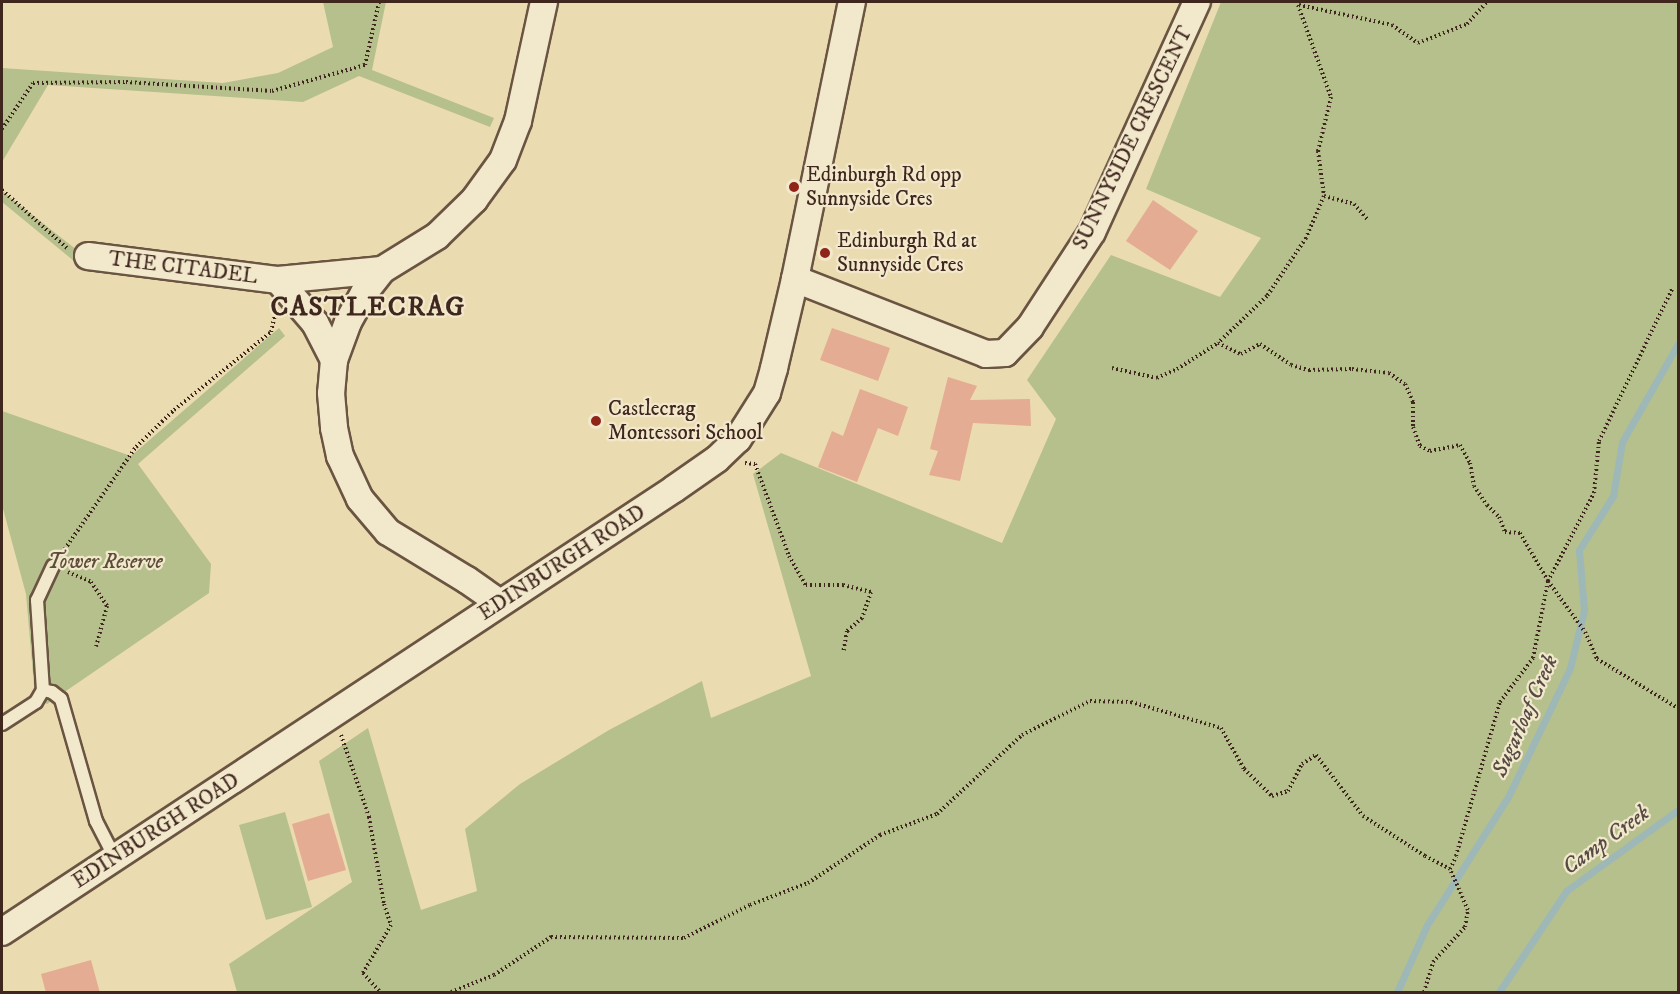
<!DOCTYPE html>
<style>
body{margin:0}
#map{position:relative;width:1680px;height:994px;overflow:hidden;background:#ebdbb0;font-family:"IM FELL DW Pica",serif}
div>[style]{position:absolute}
.green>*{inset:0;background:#b6c08c}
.stream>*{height:7px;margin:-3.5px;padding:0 3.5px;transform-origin:3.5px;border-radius:3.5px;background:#9db8b7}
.building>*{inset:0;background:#e4ac92}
.path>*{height:4px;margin-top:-2px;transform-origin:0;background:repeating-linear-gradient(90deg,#3f271e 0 1.5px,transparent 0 4.5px)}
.roads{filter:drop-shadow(2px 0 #6a5442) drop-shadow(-2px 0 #6a5442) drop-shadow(0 2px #6a5442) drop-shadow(0 -2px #6a5442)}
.service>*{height:12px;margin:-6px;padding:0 6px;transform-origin:6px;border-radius:6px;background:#f2e8cc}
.minor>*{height:26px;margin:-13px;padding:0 13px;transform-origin:13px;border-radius:13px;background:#f2e8cc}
.dots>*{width:16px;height:16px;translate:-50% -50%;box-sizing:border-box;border:3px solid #f2e8cc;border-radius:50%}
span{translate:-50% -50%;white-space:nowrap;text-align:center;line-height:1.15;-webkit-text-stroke:4.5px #f2e8cc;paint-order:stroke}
.street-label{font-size:21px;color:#3f271e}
.poi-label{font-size:21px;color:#3f271e}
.left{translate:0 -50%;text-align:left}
.park-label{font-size:21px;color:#5d4d3a;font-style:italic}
.water-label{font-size:22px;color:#564b44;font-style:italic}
.district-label{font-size:27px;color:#3f271e;font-weight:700;letter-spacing:1.5px}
.frame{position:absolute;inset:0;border:3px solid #3f271e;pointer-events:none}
</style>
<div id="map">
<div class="green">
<i style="clip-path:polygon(323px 2px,386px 2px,372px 70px,494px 118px,490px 127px,359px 76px,303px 102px,48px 85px,2px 162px,2px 68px,223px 83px,278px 73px,333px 47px)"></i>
<i style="clip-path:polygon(1221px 2px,1678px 2px,1678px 992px,237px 992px,229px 964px,352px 882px,319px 761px,368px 728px,421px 910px,477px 891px,465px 829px,520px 784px,609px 730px,702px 681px,711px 718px,811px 676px,753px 474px,781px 453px,1002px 543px,1056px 419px,1027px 380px,1111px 255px,1220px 297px,1261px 238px,1146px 189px)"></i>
<i style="clip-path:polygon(2px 191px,87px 258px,80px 266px,2px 202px)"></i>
<i style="clip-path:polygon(279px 328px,285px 336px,138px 464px,211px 564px,209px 593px,47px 704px,35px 697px,26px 594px,2px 505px,2px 411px,131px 456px)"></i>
<i style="clip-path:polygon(285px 812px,312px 907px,266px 920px,239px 825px)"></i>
</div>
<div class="stream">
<i style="left:1397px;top:992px;width:73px;rotate:-65.9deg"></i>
<i style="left:1427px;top:925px;width:151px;rotate:-57.7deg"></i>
<i style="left:1508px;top:797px;width:143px;rotate:-64.3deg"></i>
<i style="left:1570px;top:668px;width:60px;rotate:-76.4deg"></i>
<i style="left:1584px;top:610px;width:60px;rotate:-94.8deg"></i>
<i style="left:1579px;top:550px;width:64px;rotate:-57.8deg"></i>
<i style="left:1613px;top:496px;width:55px;rotate:-80.5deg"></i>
<i style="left:1622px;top:442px;width:113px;rotate:-60.3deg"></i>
<i style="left:1499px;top:992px;width:121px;rotate:-56.4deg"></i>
<i style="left:1566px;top:891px;width:138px;rotate:-35.9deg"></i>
</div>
<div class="building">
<i style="clip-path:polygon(1153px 200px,1198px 231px,1170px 270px,1126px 241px)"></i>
<i style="clip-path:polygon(832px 328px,890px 348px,878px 381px,820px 360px)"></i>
<i style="clip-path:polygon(948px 377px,977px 386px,970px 400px,1030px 399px,1031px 426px,973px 423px,960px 481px,929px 475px,938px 451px,930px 449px)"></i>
<i style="clip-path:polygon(860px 389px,908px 407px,898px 436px,878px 428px,857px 482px,818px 467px,832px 431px,843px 436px)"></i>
<i style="clip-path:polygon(329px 813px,346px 870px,308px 881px,292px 824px)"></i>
<i style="clip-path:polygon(91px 960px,100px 993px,46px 993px,41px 974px)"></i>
</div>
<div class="path">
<i style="left:1298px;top:5px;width:98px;rotate:70.3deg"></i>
<i style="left:1331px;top:97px;width:56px;rotate:103.5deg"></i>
<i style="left:1318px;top:151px;width:45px;rotate:82.4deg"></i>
<i style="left:1324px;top:196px;width:46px;rotate:113.2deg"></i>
<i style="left:1306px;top:238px;width:70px;rotate:123.9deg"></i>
<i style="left:1267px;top:296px;width:68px;rotate:136.2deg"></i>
<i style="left:1218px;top:343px;width:25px;rotate:26deg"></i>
<i style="left:1241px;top:354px;width:21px;rotate:-28deg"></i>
<i style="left:1260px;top:344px;width:37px;rotate:34deg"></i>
<i style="left:1291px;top:365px;width:19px;rotate:16deg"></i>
<i style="left:1309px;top:370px;width:43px;rotate:-1.3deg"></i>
<i style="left:1352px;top:369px;width:37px;rotate:6deg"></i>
<i style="left:1389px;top:373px;width:19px;rotate:35deg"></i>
<i style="left:1405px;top:384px;width:20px;rotate:66deg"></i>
<i style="left:1413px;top:402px;width:25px;rotate:90deg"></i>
<i style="left:1413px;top:427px;width:20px;rotate:70deg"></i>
<i style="left:1420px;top:446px;width:11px;rotate:27deg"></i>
<i style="left:1430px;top:451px;width:31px;rotate:-11deg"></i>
<i style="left:1460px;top:445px;width:21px;rotate:61deg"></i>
<i style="left:1470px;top:463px;width:23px;rotate:80deg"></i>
<i style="left:1474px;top:486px;width:23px;rotate:56deg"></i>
<i style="left:1487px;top:505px;width:17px;rotate:45deg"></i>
<i style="left:1499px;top:517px;width:16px;rotate:68deg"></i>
<i style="left:1505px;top:532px;width:15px;rotate:4deg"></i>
<i style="left:1520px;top:533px;width:56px;rotate:59.7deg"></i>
<i style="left:1548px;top:581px;width:63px;rotate:54deg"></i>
<i style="left:1585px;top:632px;width:30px;rotate:66deg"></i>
<i style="left:1597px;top:659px;width:95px;rotate:31.2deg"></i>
<i style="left:1299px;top:5px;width:95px;rotate:12.1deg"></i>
<i style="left:1392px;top:25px;width:32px;rotate:35deg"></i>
<i style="left:1418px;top:43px;width:53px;rotate:-21.2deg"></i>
<i style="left:1467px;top:24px;width:30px;rotate:-48deg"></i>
<i style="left:2px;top:129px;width:55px;rotate:-56deg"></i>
<i style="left:33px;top:83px;width:93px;rotate:-0.6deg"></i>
<i style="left:126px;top:82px;width:146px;rotate:3.5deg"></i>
<i style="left:272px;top:91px;width:97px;rotate:-15.6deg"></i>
<i style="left:365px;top:65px;width:65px;rotate:-77.5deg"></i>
<i style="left:2px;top:190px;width:89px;rotate:41.8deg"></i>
<i style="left:1324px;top:196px;width:31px;rotate:15deg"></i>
<i style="left:1354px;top:204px;width:20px;rotate:49deg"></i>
<i style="left:1112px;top:368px;width:46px;rotate:12.5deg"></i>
<i style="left:1157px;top:378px;width:22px;rotate:-24deg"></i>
<i style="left:1177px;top:369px;width:49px;rotate:-32.4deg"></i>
<i style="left:745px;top:463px;width:10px;rotate:6deg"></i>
<i style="left:755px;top:464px;width:98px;rotate:69.7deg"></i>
<i style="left:789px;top:556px;width:34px;rotate:60deg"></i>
<i style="left:806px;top:585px;width:37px"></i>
<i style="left:843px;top:585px;width:29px;rotate:14deg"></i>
<i style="left:871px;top:592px;width:28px;rotate:109deg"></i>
<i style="left:862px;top:618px;width:20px;rotate:139deg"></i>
<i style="left:847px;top:631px;width:22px;rotate:100deg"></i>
<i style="left:62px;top:553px;width:129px;rotate:-55.1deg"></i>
<i style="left:136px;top:447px;width:53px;rotate:-44.2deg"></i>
<i style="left:174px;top:410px;width:124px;rotate:-38.8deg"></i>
<i style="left:271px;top:332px;width:22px;rotate:-77deg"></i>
<i style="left:68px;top:572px;width:25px;rotate:23deg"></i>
<i style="left:91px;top:582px;width:29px;rotate:56deg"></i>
<i style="left:107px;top:606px;width:42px;rotate:105deg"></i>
<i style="left:341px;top:735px;width:87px;rotate:71.1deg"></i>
<i style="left:369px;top:817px;width:88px;rotate:80.2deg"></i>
<i style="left:384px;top:904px;width:22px;rotate:72deg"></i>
<i style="left:391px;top:925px;width:56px;rotate:120.3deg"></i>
<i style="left:363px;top:973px;width:25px;rotate:48deg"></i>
<i style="left:451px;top:992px;width:46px;rotate:-21.6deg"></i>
<i style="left:494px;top:975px;width:69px;rotate:-33.7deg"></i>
<i style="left:551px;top:937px;width:133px;rotate:0.4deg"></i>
<i style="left:684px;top:938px;width:74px;rotate:-26.6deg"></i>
<i style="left:750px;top:905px;width:62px;rotate:-20.8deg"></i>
<i style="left:808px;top:883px;width:87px;rotate:-33.7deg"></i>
<i style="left:880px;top:835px;width:61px;rotate:-20.2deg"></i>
<i style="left:937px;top:814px;width:116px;rotate:-42.9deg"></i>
<i style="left:1022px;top:735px;width:76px;rotate:-26.6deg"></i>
<i style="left:1090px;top:701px;width:41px;rotate:1.4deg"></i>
<i style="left:1131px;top:702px;width:94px;rotate:16.1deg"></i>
<i style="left:1221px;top:728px;width:47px;rotate:60.7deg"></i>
<i style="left:1244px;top:769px;width:39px;rotate:44deg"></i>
<i style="left:1272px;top:796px;width:17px;rotate:-17deg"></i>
<i style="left:1288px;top:791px;width:30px;rotate:-63deg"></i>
<i style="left:1302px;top:764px;width:17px;rotate:-33deg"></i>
<i style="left:1316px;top:755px;width:77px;rotate:52.4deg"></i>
<i style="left:1363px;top:816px;width:74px;rotate:32.8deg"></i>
<i style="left:1425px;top:856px;width:28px;rotate:27deg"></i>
<i style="left:1450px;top:869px;width:14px;rotate:-65deg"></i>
<i style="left:1456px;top:856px;width:160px;rotate:-74.1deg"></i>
<i style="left:1500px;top:702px;width:55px;rotate:-53.1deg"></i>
<i style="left:1533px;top:658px;width:78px;rotate:-79deg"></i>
<i style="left:1548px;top:581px;width:99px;rotate:-62.4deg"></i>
<i style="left:1594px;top:493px;width:52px;rotate:-84.5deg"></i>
<i style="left:1599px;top:441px;width:169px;rotate:-64.3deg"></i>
<i style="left:1424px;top:992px;width:31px;rotate:-73deg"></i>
<i style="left:1433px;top:962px;width:47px;rotate:-47.6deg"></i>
<i style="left:1465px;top:927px;width:17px;rotate:-80deg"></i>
<i style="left:1468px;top:910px;width:45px;rotate:-113.7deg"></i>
</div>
<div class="roads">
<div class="service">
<i style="left:53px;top:566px;width:38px;rotate:115deg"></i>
<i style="left:37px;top:600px;width:90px;rotate:86.2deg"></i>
<i style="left:43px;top:690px;width:9px;rotate:13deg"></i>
<i style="left:52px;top:692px;width:11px;rotate:38deg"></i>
<i style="left:61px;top:699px;width:127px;rotate:74deg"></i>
<i style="left:96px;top:821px;width:42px;rotate:62.8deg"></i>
<i style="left:2px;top:724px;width:40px;rotate:-32.9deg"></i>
<i style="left:36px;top:702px;width:14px;rotate:-60deg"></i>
</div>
<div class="minor">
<i style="left:88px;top:256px;width:192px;rotate:7.2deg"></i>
<i style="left:278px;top:280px;width:57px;rotate:49.3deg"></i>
<i style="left:315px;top:323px;width:42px;rotate:62.8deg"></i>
<i style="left:334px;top:360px;width:33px;rotate:95deg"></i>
<i style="left:331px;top:393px;width:35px;rotate:85deg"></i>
<i style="left:334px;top:428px;width:29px;rotate:78deg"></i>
<i style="left:340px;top:456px;width:47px;rotate:65.1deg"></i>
<i style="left:360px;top:499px;width:43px;rotate:49.7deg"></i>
<i style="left:388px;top:532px;width:92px;rotate:31.3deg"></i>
<i style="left:467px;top:580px;width:40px;rotate:34.9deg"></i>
<i style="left:795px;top:279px;width:205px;rotate:21.4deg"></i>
<i style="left:986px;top:354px;width:19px;rotate:-3deg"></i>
<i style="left:1005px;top:353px;width:36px;rotate:-46deg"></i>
<i style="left:1030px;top:327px;width:113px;rotate:-56.9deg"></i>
<i style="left:1092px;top:232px;width:253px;rotate:-65.5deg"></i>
<i style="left:278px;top:280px;width:104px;rotate:-5.5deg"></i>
<i style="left:334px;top:360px;width:40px;rotate:-69.8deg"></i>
<i style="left:348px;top:322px;width:33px;rotate:-61deg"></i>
<i style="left:364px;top:293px;width:29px;rotate:-52deg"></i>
<i style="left:382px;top:270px;width:65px;rotate:-31.7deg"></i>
<i style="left:437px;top:236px;width:52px;rotate:-44.2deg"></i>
<i style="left:474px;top:200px;width:49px;rotate:-54.1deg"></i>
<i style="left:503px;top:160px;width:42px;rotate:-69deg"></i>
<i style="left:518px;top:121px;width:122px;rotate:-77.7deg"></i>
<i style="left:2px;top:932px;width:805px;rotate:-33.39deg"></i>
<i style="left:674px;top:489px;width:52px;rotate:-34.9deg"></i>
<i style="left:717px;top:459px;width:29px;rotate:-44deg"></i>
<i style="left:738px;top:439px;width:54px;rotate:-57.8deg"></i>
<i style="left:767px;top:393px;width:26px;rotate:-74deg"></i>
<i style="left:774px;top:368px;width:91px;rotate:-76.7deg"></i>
<i style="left:795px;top:279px;width:283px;rotate:-78.4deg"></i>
</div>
</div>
<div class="dots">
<i style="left:794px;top:187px;background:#8f2418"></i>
<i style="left:825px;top:253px;background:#8f2418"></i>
<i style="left:596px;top:421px;background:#8f2418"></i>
</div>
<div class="street-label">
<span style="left:1133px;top:138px;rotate:-64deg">SUNNYSIDE CRESCENT</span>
<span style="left:183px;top:268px;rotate:7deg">THE CITADEL</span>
<span style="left:562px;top:563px;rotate:-33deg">EDINBURGH ROAD</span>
<span style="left:156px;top:831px;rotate:-33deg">EDINBURGH ROAD</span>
</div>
<div class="poi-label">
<span class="left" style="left:806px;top:187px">Edinburgh Rd opp<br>Sunnyside Cres</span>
<span class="left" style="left:837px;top:253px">Edinburgh Rd at<br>Sunnyside Cres</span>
<span class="left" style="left:608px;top:421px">Castlecrag<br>Montessori School</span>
</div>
<div class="park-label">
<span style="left:105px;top:562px">Tower Reserve</span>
</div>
<div class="water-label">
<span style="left:1525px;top:716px;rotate:-66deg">Sugarloaf Creek</span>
<span style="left:1606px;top:840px;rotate:-36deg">Camp Creek</span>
</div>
<div class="district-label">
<span style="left:368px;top:308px">CASTLECRAG</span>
</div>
<div class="frame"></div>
</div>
